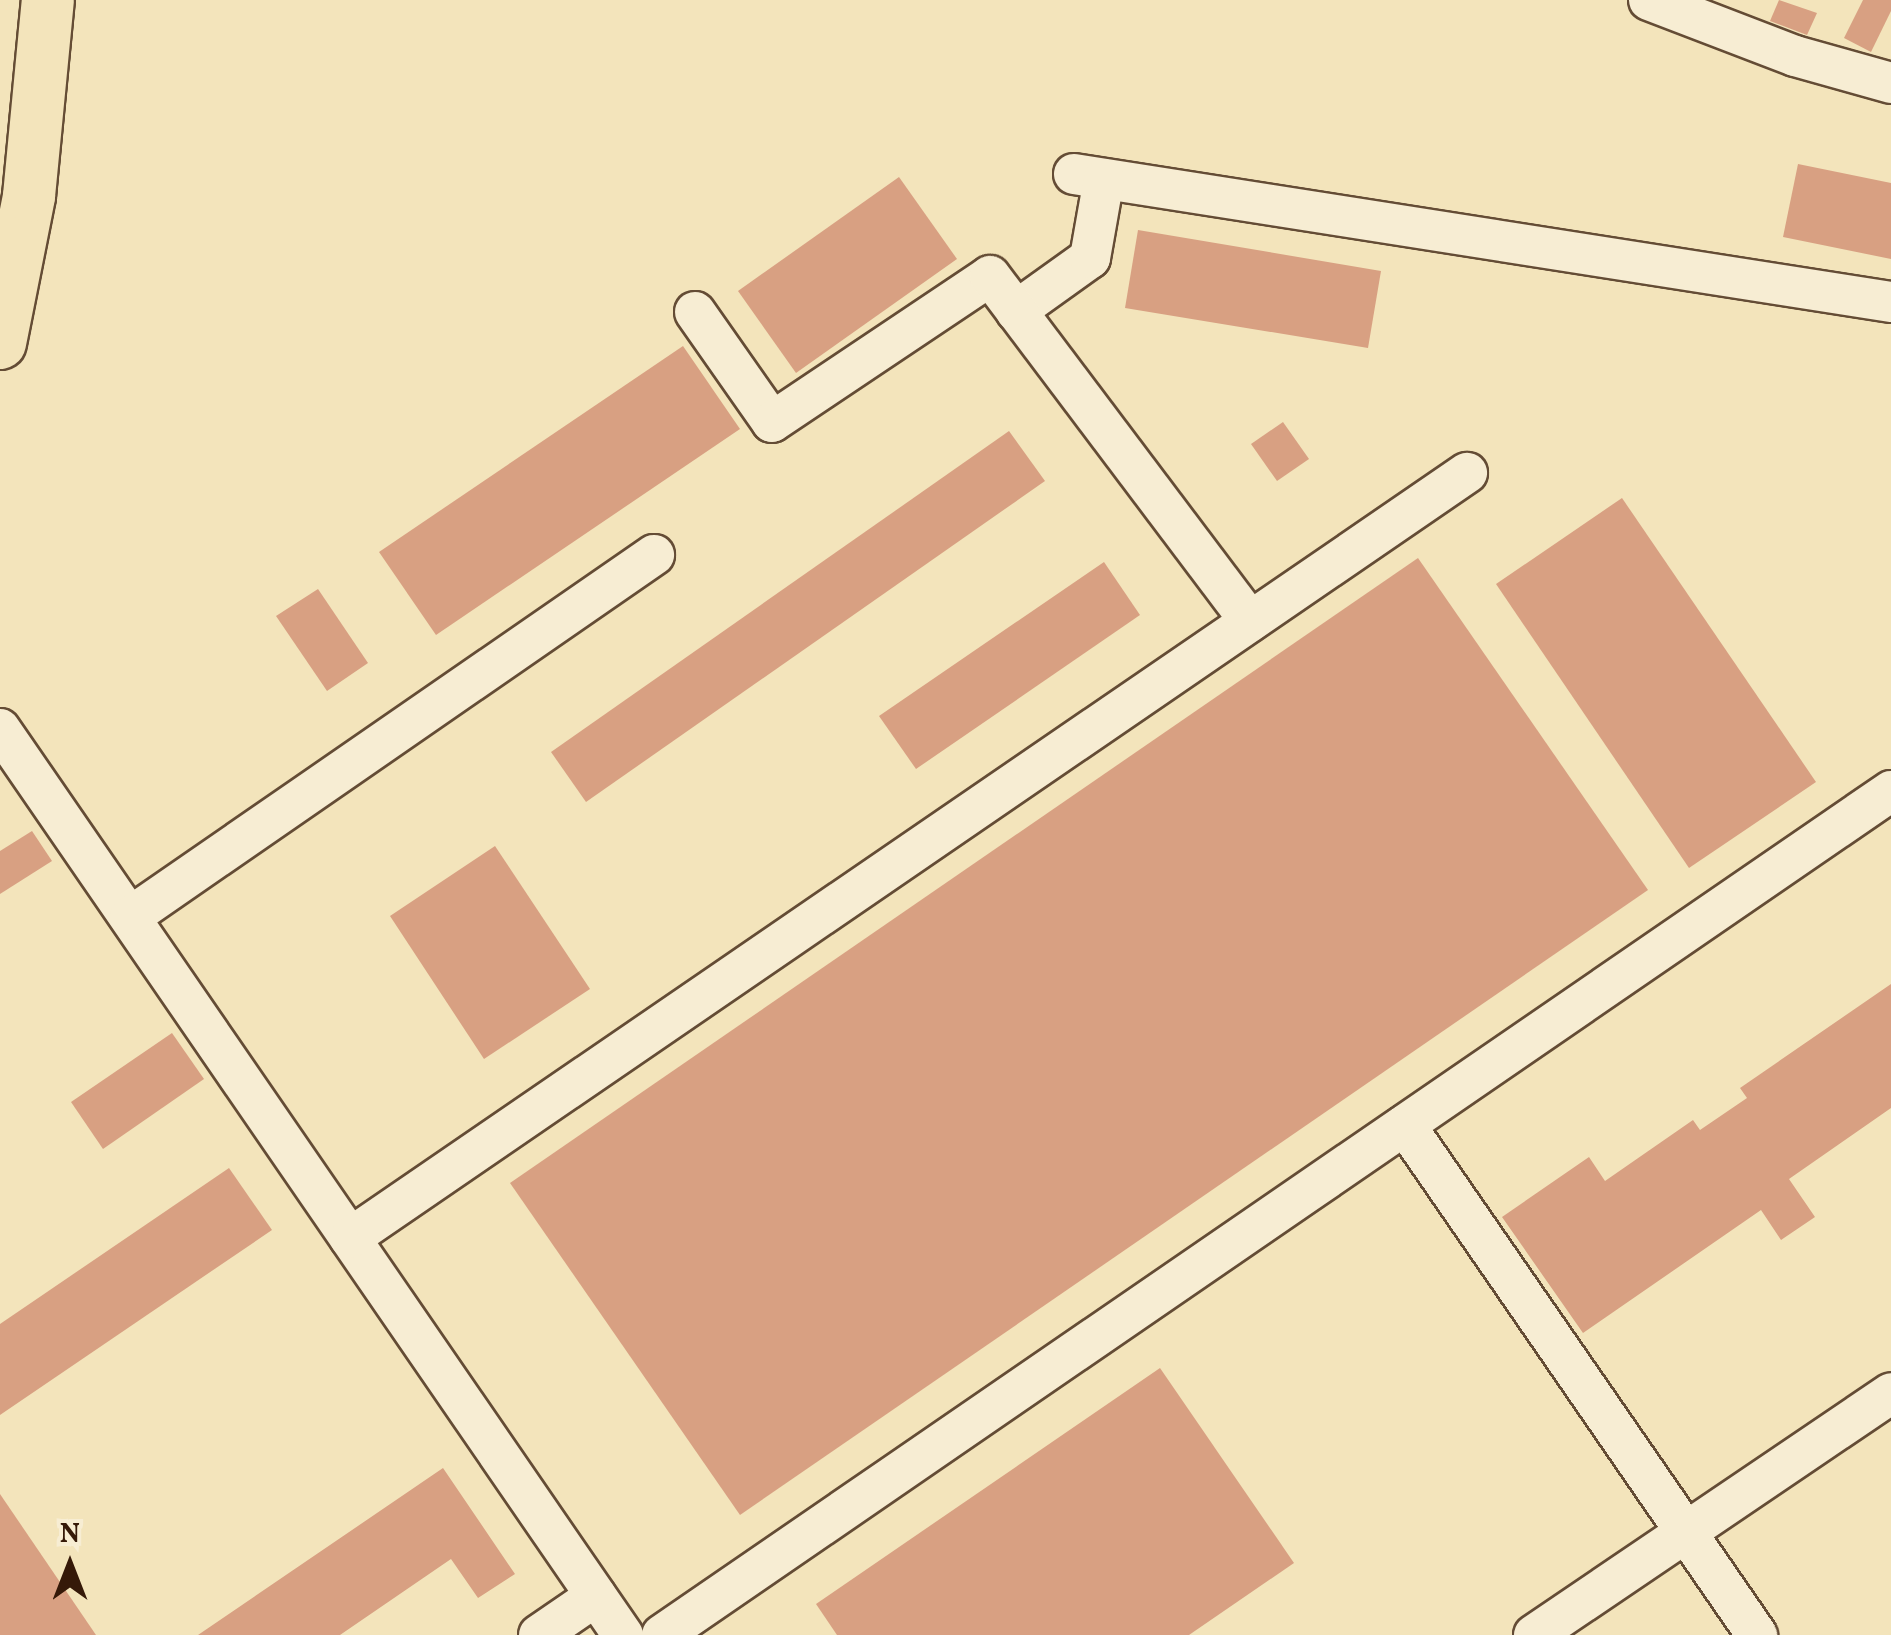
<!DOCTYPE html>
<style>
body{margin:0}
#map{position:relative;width:1891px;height:1635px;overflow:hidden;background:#f3e4bb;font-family:Vollkorn,serif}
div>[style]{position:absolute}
.building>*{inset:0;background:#d8a082}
.roads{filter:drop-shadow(2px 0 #644c35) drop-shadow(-2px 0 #644c35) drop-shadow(0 2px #644c35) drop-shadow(0 -2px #644c35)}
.minor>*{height:40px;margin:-20px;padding:0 20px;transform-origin:20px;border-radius:20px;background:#f7edd3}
.major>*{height:52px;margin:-26px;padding:0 26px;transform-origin:26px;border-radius:26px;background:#f3e4bb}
span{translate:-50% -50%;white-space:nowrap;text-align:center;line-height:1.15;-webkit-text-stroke:8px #f7edd3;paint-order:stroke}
.north{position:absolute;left:20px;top:1515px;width:100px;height:100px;-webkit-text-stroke:8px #f7edd3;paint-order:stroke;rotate:0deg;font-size:28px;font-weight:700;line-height:40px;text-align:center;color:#351908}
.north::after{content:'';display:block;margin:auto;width:35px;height:45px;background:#351908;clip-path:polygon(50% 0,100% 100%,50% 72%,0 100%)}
</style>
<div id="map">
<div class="building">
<i style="clip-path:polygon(1779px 0,1817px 13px,1807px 35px,1770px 21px)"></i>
<i style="clip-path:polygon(1863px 0,1891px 0,1891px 11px,1871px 52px,1844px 38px)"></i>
<i style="clip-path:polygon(1798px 164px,1891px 183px,1891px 259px,1783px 237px)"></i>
<i style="clip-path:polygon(899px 177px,957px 259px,796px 373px,738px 291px)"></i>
<i style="clip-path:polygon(1138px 230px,1381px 271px,1368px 348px,1125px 308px)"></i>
<i style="clip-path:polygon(683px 346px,740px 429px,436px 635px,379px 552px)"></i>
<i style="clip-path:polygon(1283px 422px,1309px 459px,1277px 481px,1251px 444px)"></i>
<i style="clip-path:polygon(1009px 431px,1045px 481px,586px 802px,551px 752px)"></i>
<i style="clip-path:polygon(1622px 498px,1816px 782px,1689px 868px,1496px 584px)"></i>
<i style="clip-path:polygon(1418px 558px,1648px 890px,740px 1515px,510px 1183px)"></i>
<i style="clip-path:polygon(1104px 562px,1140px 615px,916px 769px,879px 716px)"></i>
<i style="clip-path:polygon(318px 589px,368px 663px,327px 691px,276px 616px)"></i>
<i style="clip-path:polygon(32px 831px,52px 861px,0 894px,0 851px)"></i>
<i style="clip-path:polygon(495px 846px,590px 989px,484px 1059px,390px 916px)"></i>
<i style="clip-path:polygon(1891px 984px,1891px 1108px,1789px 1179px,1815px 1217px,1781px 1240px,1761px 1210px,1583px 1333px,1502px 1217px,1589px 1157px,1605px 1181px,1693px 1120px,1700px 1130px,1747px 1098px,1740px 1088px)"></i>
<i style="clip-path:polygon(172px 1033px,204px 1079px,103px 1149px,71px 1102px)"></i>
<i style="clip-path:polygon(229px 1168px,272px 1230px,0 1415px,0 1324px)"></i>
<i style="clip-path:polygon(1160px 1368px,1294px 1563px,1189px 1635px,837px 1635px,816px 1604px)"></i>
<i style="clip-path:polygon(443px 1468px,515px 1574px,478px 1598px,451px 1559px,340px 1635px,198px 1635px)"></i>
<i style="clip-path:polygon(0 1494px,96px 1635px,0 1635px)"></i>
</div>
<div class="roads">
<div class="minor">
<i style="left:1649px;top:0;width:156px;rotate:21deg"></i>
<i style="left:1795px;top:56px;width:100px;rotate:15.7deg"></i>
<i style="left:1074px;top:174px;width:827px;rotate:8.9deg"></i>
<i style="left:1016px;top:311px;width:91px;rotate:-35.6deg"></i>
<i style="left:1090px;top:258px;width:80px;rotate:-80deg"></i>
<i style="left:695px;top:312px;width:134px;rotate:55deg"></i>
<i style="left:772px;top:422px;width:262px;rotate:-33.8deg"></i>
<i style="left:990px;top:276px;width:432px;rotate:53deg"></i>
<i style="left:0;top:729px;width:1100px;rotate:55.49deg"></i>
<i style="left:130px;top:917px;width:637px;rotate:-34.64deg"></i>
<i style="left:1405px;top:1125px;width:620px;rotate:55.39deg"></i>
<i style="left:350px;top:1238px;width:1354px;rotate:-34.41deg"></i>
<i style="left:539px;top:1635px;width:69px;rotate:-34.4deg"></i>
<i style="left:662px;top:1635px;width:1491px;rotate:-34.48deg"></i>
<i style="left:1534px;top:1635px;width:431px;rotate:-34.1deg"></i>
</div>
<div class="major">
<i style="left:0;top:343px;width:150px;rotate:-78.8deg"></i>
<i style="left:29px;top:196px;width:197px;rotate:-84.5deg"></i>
</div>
</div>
<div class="north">N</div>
</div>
